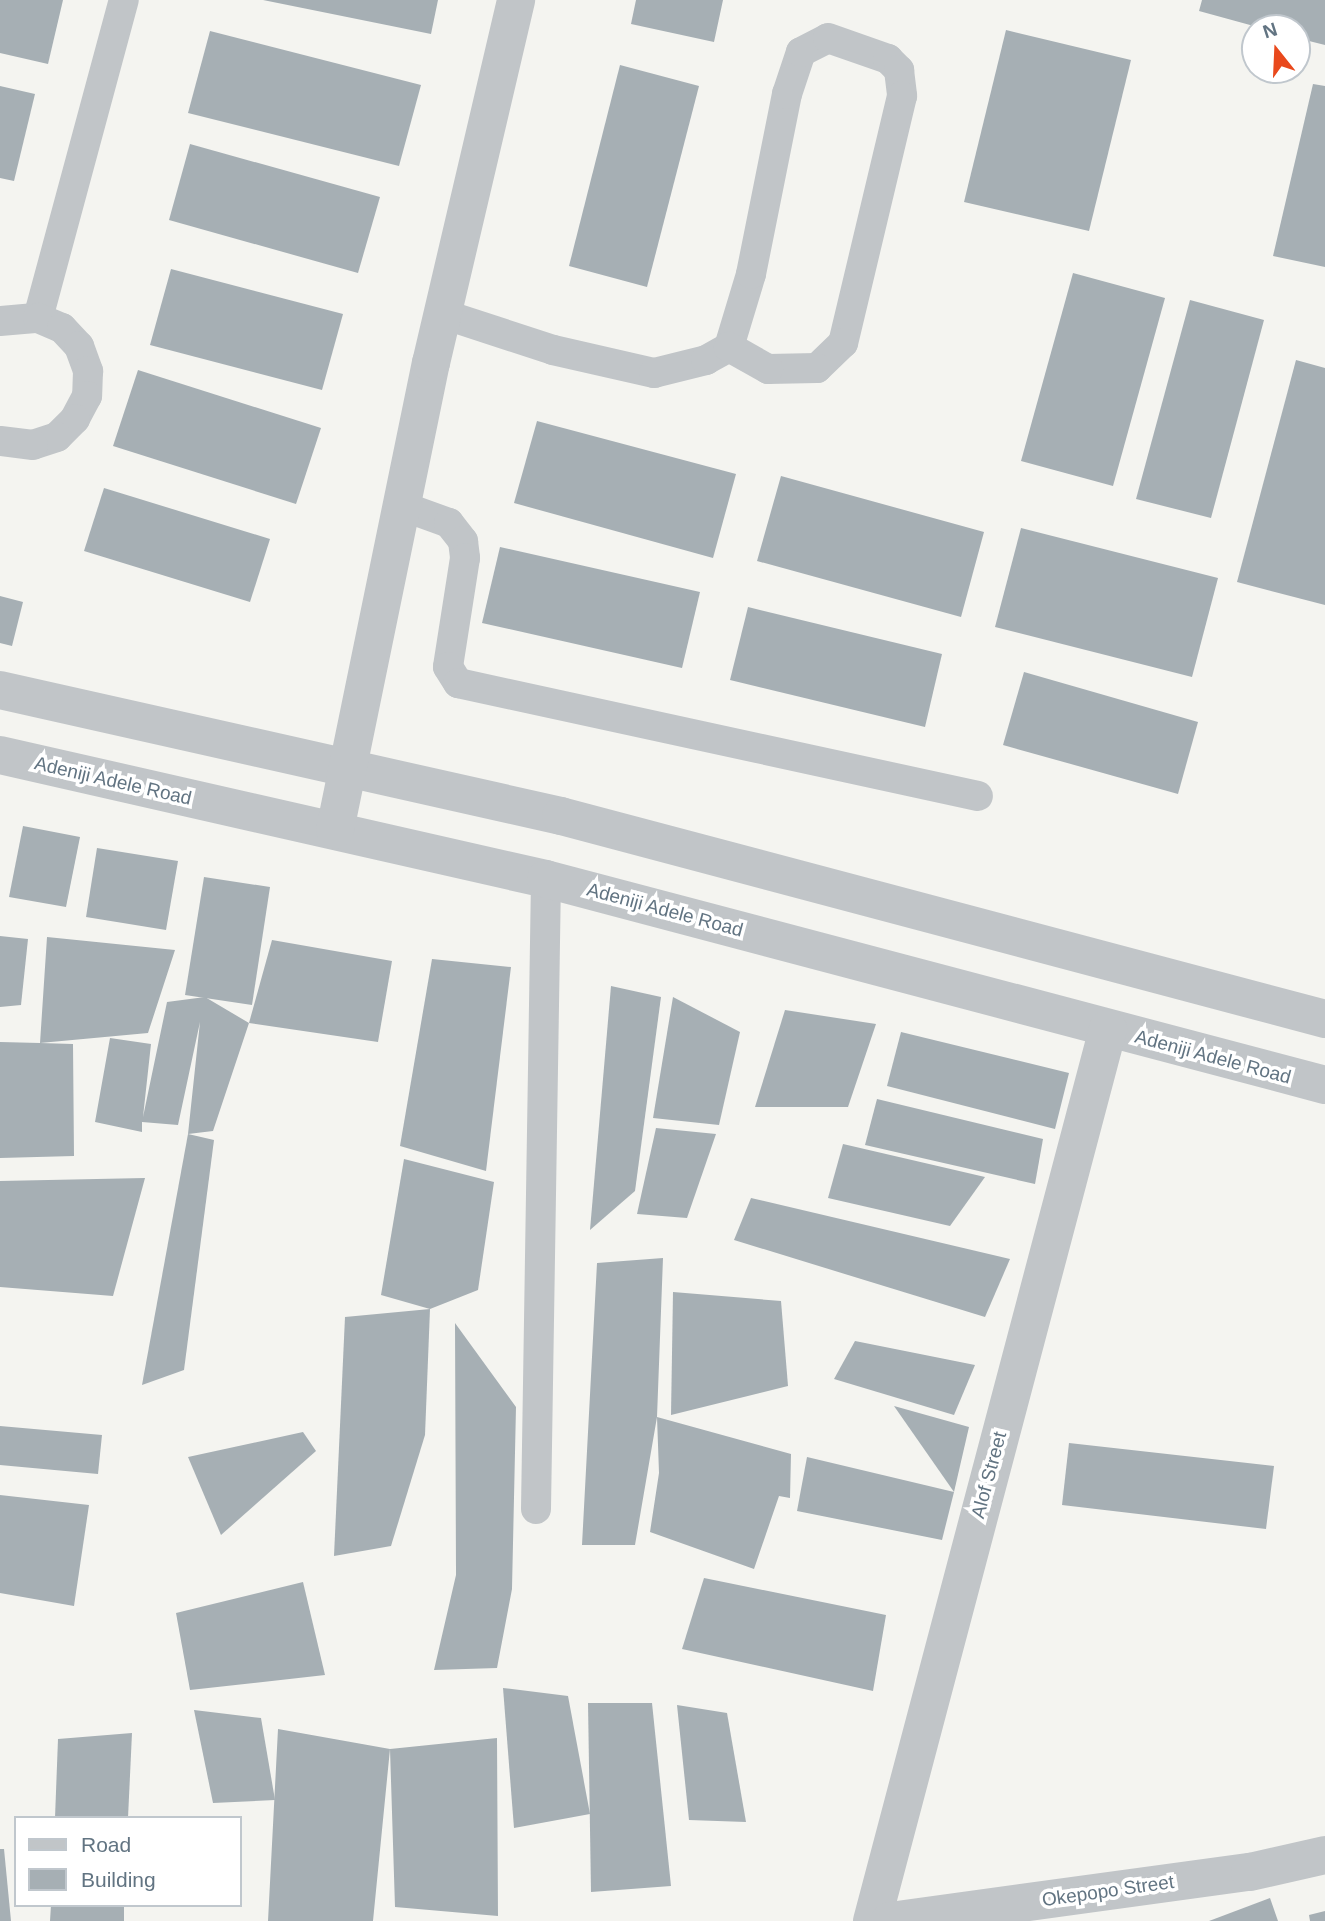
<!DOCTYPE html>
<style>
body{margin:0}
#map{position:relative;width:1325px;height:1921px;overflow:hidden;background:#f4f4f0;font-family:Arial,sans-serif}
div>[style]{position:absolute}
.building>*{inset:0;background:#a6afb4}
.lane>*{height:30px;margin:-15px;padding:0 15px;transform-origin:15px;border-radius:15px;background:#c1c5c8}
.street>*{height:38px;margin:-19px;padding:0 19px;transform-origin:19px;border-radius:19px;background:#c1c5c8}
span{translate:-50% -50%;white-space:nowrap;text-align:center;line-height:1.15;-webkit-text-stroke:7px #fff;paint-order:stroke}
.street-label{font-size:19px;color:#627482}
.legend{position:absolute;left:14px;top:1816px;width:228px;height:91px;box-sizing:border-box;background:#fff;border:2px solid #c0c7cd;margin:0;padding:9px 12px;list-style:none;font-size:21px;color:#627482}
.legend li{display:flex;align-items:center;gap:14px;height:35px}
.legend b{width:35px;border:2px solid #c0c7cd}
.north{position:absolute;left:1241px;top:14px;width:70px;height:70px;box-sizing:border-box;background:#fff;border:2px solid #c0c7cd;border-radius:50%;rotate:342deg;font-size:19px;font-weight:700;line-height:28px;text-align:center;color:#627482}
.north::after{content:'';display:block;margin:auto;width:24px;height:32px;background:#e9491c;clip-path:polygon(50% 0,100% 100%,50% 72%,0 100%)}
</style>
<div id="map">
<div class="building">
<i style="clip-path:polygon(0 0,63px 0,48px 64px,0 53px)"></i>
<i style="clip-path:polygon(263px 0,438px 0,431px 34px)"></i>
<i style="clip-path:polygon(636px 0,723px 0,714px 42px,631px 24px)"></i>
<i style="clip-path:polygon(1202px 0,1325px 0,1325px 45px,1297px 38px,1297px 28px,1261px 28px,1199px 11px)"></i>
<i style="clip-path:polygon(1006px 30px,1131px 60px,1089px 231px,964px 202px)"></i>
<i style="clip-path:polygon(210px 31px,421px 85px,399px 166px,188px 113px)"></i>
<i style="clip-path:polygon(620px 65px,699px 86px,647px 287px,569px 266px)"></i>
<i style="clip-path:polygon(1313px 84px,1325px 86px,1325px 267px,1273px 256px)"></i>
<i style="clip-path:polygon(0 86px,35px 94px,14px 181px,0 178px)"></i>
<i style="clip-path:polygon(190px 144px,380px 197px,358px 273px,169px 220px)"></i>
<i style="clip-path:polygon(171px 269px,343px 314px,322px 390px,150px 345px)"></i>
<i style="clip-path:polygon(1073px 273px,1165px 298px,1113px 486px,1021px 461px)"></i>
<i style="clip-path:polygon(1190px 300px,1264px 320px,1211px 518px,1136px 499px)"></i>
<i style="clip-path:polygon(1296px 360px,1325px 368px,1325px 605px,1237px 582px)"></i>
<i style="clip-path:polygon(138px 370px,321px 428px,296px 504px,113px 446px)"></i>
<i style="clip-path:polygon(537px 421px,736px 474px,713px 558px,514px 503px)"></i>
<i style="clip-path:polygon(781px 476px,984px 532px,961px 617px,757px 561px)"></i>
<i style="clip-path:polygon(104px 488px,270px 539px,250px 602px,84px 551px)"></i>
<i style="clip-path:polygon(1021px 528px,1218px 578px,1192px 677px,995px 627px)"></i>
<i style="clip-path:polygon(500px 547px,700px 592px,682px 668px,482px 623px)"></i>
<i style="clip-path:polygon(0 596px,23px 602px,12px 646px,0 643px)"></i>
<i style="clip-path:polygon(748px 607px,942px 654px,925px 727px,730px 680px)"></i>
<i style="clip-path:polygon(1024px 672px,1198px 722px,1178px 794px,1003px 745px)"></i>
<i style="clip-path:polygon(23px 826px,80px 837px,66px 907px,9px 897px)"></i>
<i style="clip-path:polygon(97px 848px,178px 861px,166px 930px,86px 917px)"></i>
<i style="clip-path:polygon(204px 877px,270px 887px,252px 1005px,185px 995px)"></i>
<i style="clip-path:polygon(0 936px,28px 939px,21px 1005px,0 1007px)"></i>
<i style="clip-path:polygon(47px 937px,175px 950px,148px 1033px,40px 1043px,73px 1044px,74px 1156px,0 1158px,0 1042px,40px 1043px)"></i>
<i style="clip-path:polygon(272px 940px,392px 961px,378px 1042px,249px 1023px)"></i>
<i style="clip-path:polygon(432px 959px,511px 967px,486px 1171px,400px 1146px)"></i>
<i style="clip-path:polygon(611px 986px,661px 997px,635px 1191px,590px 1230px)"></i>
<i style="clip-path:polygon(205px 997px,249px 1023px,213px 1131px,188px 1134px,200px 1022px,178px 1125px,142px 1122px,142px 1132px,95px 1122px,110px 1038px,151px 1044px,143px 1117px,167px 1002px)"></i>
<i style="clip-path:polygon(673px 997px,740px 1032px,719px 1125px,653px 1118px)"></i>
<i style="clip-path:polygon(785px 1010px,876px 1024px,848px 1107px,755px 1107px)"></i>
<i style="clip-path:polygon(901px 1032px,1069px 1073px,1055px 1129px,887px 1086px)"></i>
<i style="clip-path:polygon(877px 1099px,1043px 1139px,1035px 1184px,865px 1145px)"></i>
<i style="clip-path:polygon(656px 1128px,716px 1134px,687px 1218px,637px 1214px)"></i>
<i style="clip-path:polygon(188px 1134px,214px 1140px,184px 1370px,142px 1385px)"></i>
<i style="clip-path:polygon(843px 1144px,985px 1177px,950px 1226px,828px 1198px)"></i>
<i style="clip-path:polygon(404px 1159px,494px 1182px,478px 1290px,430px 1309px,381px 1295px)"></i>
<i style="clip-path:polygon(145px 1178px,113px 1296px,0 1287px,0 1181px)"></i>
<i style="clip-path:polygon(751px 1198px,1010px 1259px,985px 1317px,734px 1240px)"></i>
<i style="clip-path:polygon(663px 1258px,657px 1417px,791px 1454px,790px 1498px,779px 1496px,754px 1569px,650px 1532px,659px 1473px,657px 1417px,635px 1545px,582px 1545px,597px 1263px)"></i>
<i style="clip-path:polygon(673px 1292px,781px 1301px,788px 1386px,671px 1415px)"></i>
<i style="clip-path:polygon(430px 1309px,425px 1435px,391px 1546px,334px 1556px,345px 1317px)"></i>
<i style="clip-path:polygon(455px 1323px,516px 1407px,512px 1589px,497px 1668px,434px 1670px,456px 1575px)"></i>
<i style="clip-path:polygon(855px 1341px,975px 1365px,954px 1415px,834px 1379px)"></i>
<i style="clip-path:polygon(894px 1406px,969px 1427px,954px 1492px)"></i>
<i style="clip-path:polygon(0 1426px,102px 1435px,98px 1474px,0 1465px)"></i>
<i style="clip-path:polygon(303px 1432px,316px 1451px,221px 1535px,188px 1457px)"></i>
<i style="clip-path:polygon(1069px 1443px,1274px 1466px,1266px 1529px,1062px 1505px)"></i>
<i style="clip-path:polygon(807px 1457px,954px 1492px,942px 1540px,797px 1511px)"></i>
<i style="clip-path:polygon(0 1495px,89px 1505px,74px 1606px,0 1593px)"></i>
<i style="clip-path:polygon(704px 1578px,886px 1615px,873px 1691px,682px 1649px)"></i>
<i style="clip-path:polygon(303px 1582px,325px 1675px,190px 1690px,176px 1613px)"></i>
<i style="clip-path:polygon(503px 1688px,568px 1696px,590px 1814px,514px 1828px)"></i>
<i style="clip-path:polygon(588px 1703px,652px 1703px,671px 1886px,591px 1892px)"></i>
<i style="clip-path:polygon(677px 1705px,727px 1713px,746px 1822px,689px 1820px)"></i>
<i style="clip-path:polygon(194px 1710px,261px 1718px,275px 1800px,213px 1803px)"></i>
<i style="clip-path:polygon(278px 1729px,390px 1749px,497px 1738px,498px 1916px,395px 1907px,390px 1749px,373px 1921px,268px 1921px)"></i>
<i style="clip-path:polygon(132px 1733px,128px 1818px,55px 1818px,58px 1739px)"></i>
<i style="clip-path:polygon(0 1849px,4px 1849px,11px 1921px,0 1921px)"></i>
<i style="clip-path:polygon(1270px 1898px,1278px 1921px,1209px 1921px)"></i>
<i style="clip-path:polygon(51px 1905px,124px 1905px,124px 1921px,50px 1921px)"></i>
<i style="clip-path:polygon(1325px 1911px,1325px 1921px,1310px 1921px,1309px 1915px)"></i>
</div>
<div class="lane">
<i style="left:443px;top:314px;width:116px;rotate:18.1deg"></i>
<i style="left:553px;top:350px;width:104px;rotate:12.8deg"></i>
<i style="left:654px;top:373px;width:54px;rotate:-14deg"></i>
<i style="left:706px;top:360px;width:26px;rotate:-29deg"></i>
<i style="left:729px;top:347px;width:76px;rotate:-73.2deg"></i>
<i style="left:751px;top:274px;width:184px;rotate:-78.7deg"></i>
<i style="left:787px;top:94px;width:44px;rotate:-71.6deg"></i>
<i style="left:801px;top:52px;width:30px;rotate:-27deg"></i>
<i style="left:828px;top:38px;width:64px;rotate:19.3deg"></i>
<i style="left:888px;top:59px;width:16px;rotate:45deg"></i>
<i style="left:899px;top:70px;width:26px;rotate:83deg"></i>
<i style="left:902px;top:96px;width:254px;rotate:103.4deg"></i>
<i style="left:843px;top:343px;width:36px;rotate:136deg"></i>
<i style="left:817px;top:368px;width:49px;rotate:178.8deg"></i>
<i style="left:768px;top:369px;width:45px;rotate:-150.6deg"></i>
<i style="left:38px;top:318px;width:329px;rotate:-74.9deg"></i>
<i style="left:0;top:321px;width:38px;rotate:-5deg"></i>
<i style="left:38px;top:318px;width:26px;rotate:23deg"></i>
<i style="left:62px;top:328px;width:25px;rotate:47deg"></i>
<i style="left:79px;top:346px;width:27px;rotate:70deg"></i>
<i style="left:88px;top:371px;width:25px;rotate:92deg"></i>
<i style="left:87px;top:396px;width:26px;rotate:118deg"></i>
<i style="left:75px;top:419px;width:25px;rotate:135deg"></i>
<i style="left:57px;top:437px;width:25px;rotate:162deg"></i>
<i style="left:33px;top:445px;width:33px;rotate:-173deg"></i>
<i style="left:402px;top:506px;width:50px;rotate:19.9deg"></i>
<i style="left:449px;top:523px;width:23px;rotate:52deg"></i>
<i style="left:463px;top:541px;width:17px;rotate:83deg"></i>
<i style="left:465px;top:558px;width:110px;rotate:98.9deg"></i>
<i style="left:448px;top:667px;width:19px;rotate:58deg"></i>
<i style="left:458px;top:683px;width:532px;rotate:12.26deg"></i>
<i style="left:536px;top:1509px;width:630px;rotate:-89.09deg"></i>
</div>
<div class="street">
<i style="left:0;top:690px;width:575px;rotate:12.66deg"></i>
<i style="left:561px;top:816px;width:791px;rotate:14.88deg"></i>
<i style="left:0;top:755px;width:560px;rotate:12.8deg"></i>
<i style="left:546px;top:879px;width:806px;rotate:14.81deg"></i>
<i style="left:335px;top:830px;width:477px;rotate:-78.4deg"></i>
<i style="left:431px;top:363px;width:373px;rotate:-76.8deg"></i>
<i style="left:872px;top:1921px;width:923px;rotate:-75.18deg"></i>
<i style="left:890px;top:1921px;width:363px;rotate:-7.8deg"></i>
<i style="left:1250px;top:1872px;width:77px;rotate:-12.8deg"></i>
</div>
<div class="street-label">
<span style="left:113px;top:781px;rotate:13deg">Adeniji Adele Road</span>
<span style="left:665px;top:910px;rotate:15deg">Adeniji Adele Road</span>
<span style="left:1213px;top:1057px;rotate:15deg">Adeniji Adele Road</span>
<span style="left:989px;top:1475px;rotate:-75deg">Alof Street</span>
<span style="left:1108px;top:1891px;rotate:-8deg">Okepopo Street</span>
</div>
<ul class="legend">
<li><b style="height:9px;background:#c1c5c8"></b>Road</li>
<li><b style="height:19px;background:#a6afb4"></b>Building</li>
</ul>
<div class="north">N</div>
</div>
